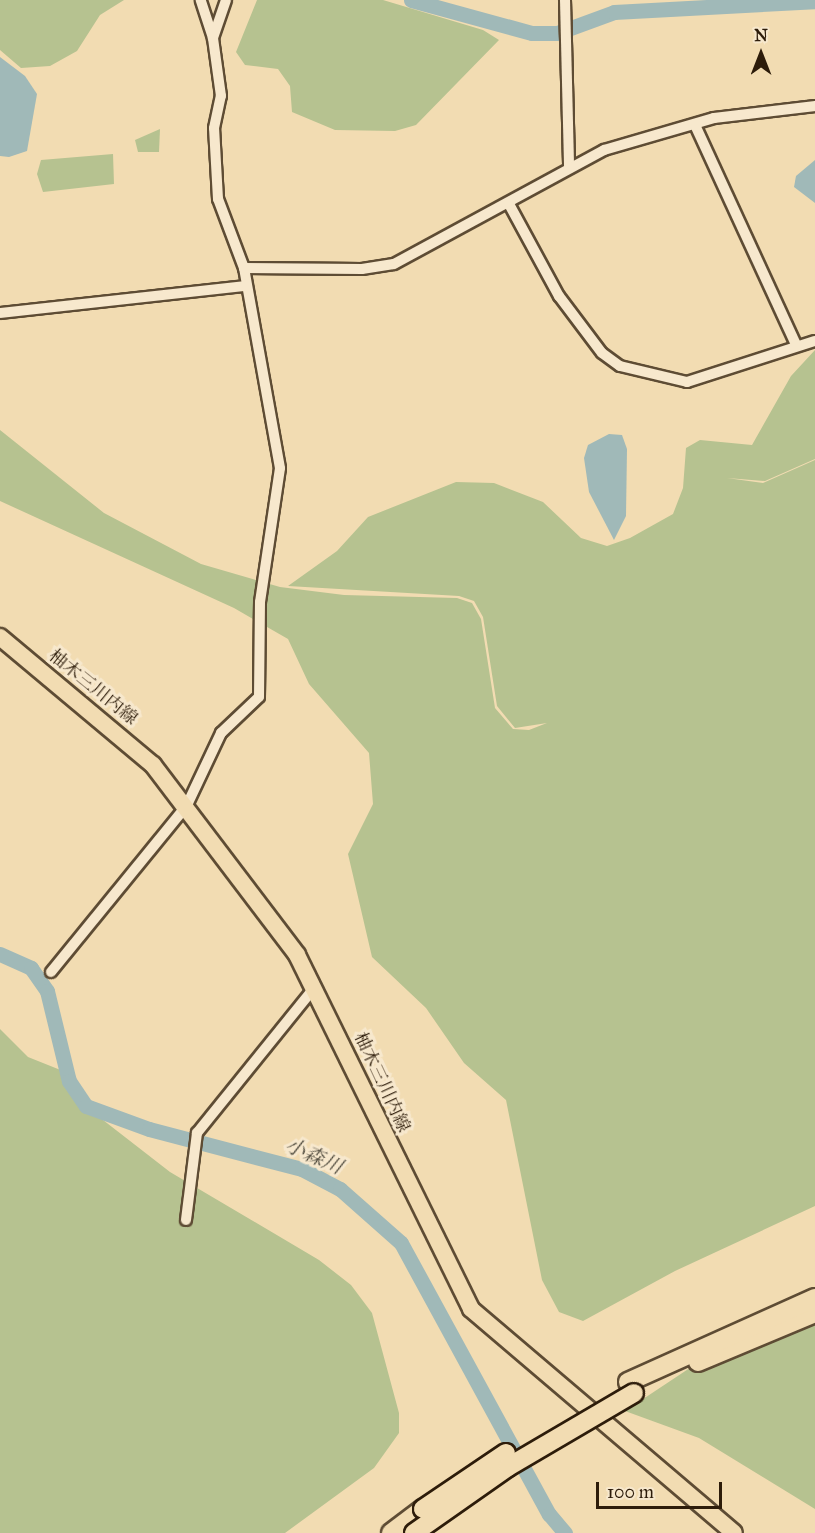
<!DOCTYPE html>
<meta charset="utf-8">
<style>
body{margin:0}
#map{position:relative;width:815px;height:1533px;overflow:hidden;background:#f2dcb2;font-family:"IM FELL Great Primer","Noto Serif JP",serif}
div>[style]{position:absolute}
.green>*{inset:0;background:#b6c290}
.water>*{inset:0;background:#a0b9b8}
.river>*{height:15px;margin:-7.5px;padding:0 7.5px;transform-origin:7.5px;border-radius:7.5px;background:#a0b9b8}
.roads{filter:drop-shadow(2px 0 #5e4c34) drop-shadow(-2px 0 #5e4c34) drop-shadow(0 2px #5e4c34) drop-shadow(0 -2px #5e4c34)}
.street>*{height:10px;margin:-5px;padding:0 5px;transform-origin:5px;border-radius:5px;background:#f7e8cd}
.primary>*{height:16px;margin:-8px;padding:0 8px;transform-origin:8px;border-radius:8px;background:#f2dcb2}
.highway>*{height:18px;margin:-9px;padding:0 9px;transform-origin:9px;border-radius:9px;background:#f2dcb2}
.bridges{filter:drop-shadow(2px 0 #2d1c0a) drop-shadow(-2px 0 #2d1c0a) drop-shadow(0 2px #2d1c0a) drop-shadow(0 -2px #2d1c0a)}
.highway-bridge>*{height:18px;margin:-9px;padding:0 9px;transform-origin:9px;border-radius:9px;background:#f2dcb2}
span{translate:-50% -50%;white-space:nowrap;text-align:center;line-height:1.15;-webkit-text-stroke:6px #f7e8cd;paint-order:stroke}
.street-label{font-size:18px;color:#2d1c0a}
.water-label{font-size:20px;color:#504b3e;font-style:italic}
.north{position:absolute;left:731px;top:24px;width:60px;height:60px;-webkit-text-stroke:4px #f7e8cd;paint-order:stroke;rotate:0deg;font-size:16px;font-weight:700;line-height:24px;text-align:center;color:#2d1c0a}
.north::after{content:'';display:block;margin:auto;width:21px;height:27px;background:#2d1c0a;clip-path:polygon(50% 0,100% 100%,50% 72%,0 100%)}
.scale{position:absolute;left:596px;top:1482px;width:126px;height:27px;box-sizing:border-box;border:3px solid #2d1c0a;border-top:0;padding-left:8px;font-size:18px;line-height:21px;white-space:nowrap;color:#2d1c0a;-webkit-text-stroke:4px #f7e8cd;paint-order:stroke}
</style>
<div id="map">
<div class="green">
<i style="clip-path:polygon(0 0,124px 0,100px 15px,77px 51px,50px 66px,21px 68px,0 50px)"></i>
<i style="clip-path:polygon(257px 0,383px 0,483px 30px,499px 40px,416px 125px,395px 131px,335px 130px,292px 112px,290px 86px,278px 69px,245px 65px,236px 52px)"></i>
<i style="clip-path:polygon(160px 129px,159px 152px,138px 152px,135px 140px)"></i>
<i style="clip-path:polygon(113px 154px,114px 184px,43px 192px,37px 174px,41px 160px)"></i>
<i style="clip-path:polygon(815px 350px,815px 459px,765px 481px,727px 478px,763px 483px,815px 460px,815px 1206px,675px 1271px,583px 1321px,559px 1312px,542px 1280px,506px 1100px,464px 1063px,426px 1008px,372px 957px,348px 854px,373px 804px,369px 753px,309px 684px,288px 639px,234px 608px,0 501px,0 430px,104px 513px,201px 564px,280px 587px,344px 595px,457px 598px,472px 603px,481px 619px,495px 708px,513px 729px,529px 730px,547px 723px,515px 728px,497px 706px,483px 617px,474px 601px,459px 596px,288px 586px,337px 551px,368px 517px,456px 482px,494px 483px,543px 502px,581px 538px,607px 546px,630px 538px,673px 514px,683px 488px,686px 448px,700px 440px,752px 445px,791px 376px)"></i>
<i style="clip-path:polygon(0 1029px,28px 1057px,63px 1071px,94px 1113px,170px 1172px,319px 1260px,351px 1285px,372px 1313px,399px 1413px,399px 1433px,374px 1468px,285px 1533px,0 1533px)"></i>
<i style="clip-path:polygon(815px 1302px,815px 1509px,699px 1438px,625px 1411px,729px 1342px)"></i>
</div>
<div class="water">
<i style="clip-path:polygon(0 57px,25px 76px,37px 94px,27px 151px,9px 157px,0 156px)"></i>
<i style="clip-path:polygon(815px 160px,815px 203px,794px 187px,796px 176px)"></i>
<i style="clip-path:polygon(609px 434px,622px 435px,627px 449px,626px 516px,614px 540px,589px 492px,584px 458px,588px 445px)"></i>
</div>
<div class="river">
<i style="left:411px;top:0;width:125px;rotate:15.3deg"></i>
<i style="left:532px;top:33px;width:25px"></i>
<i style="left:557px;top:33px;width:61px;rotate:-20.2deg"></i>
<i style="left:614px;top:12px;width:201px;rotate:-3.1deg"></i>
<i style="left:0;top:954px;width:34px;rotate:24deg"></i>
<i style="left:31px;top:968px;width:28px;rotate:55deg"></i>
<i style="left:47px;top:991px;width:93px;rotate:76.3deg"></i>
<i style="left:69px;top:1081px;width:30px;rotate:56deg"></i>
<i style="left:86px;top:1106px;width:67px;rotate:20.1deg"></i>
<i style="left:149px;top:1129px;width:158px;rotate:14.7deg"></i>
<i style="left:302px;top:1169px;width:43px;rotate:27.8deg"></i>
<i style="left:340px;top:1189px;width:81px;rotate:41.5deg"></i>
<i style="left:401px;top:1243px;width:309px;rotate:61.4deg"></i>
<i style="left:549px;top:1514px;width:25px;rotate:50deg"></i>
</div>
<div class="roads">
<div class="street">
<i style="left:565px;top:0;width:168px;rotate:88.6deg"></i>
<i style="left:213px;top:38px;width:40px;rotate:-71.1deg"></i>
<i style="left:695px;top:125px;width:242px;rotate:65.3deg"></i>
<i style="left:509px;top:204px;width:105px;rotate:61.5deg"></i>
<i style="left:559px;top:296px;width:71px;rotate:53deg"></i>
<i style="left:602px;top:353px;width:22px;rotate:36deg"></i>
<i style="left:620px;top:366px;width:69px;rotate:13.4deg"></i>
<i style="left:687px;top:382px;width:134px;rotate:-17.8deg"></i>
<i style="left:244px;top:268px;width:118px;rotate:0.5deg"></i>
<i style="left:362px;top:269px;width:32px;rotate:-9deg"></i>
<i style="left:394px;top:264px;width:239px;rotate:-28.5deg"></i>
<i style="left:604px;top:150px;width:115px;rotate:-16.2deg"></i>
<i style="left:714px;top:118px;width:102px;rotate:-6.8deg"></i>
<i style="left:0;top:313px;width:247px;rotate:-6.3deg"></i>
<i style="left:51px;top:972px;width:215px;rotate:-50.8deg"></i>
<i style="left:187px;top:805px;width:80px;rotate:-64.7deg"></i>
<i style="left:221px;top:733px;width:52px;rotate:-43.5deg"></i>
<i style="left:259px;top:697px;width:95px;rotate:-89.4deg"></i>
<i style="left:260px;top:602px;width:135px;rotate:-81.5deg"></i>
<i style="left:280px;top:468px;width:203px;rotate:-100.2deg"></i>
<i style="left:244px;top:268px;width:74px;rotate:-110.6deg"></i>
<i style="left:218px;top:199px;width:71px;rotate:-93.2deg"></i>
<i style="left:214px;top:128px;width:33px;rotate:-78deg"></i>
<i style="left:221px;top:96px;width:59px;rotate:-97.9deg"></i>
<i style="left:213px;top:38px;width:40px;rotate:-108deg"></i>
<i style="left:186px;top:1220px;width:88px;rotate:-82.8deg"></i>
<i style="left:197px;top:1133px;width:188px;rotate:-51.1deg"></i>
</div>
<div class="primary">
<i style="left:0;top:637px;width:199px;rotate:39.9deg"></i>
<i style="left:153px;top:765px;width:238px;rotate:52.8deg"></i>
<i style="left:297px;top:955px;width:394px;rotate:63.8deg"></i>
<i style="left:471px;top:1309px;width:345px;rotate:40.4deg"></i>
</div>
<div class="highway">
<i style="left:698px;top:1362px;width:127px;rotate:-22.7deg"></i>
<i style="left:628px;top:1382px;width:205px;rotate:-24.2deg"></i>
<i style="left:391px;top:1533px;width:40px;rotate:-37deg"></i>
</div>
</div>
<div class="bridges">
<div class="highway-bridge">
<i style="left:423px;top:1509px;width:100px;rotate:-34deg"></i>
<i style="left:414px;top:1533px;width:115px;rotate:-35.1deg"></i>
<i style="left:508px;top:1467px;width:146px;rotate:-30.4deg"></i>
</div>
</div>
<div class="street-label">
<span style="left:93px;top:687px;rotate:39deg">柚木三川内線</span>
<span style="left:382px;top:1082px;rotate:65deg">柚木三川内線</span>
</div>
<div class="water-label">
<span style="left:314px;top:1156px;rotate:24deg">小森川</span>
</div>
<div class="north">N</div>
<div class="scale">100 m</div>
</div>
